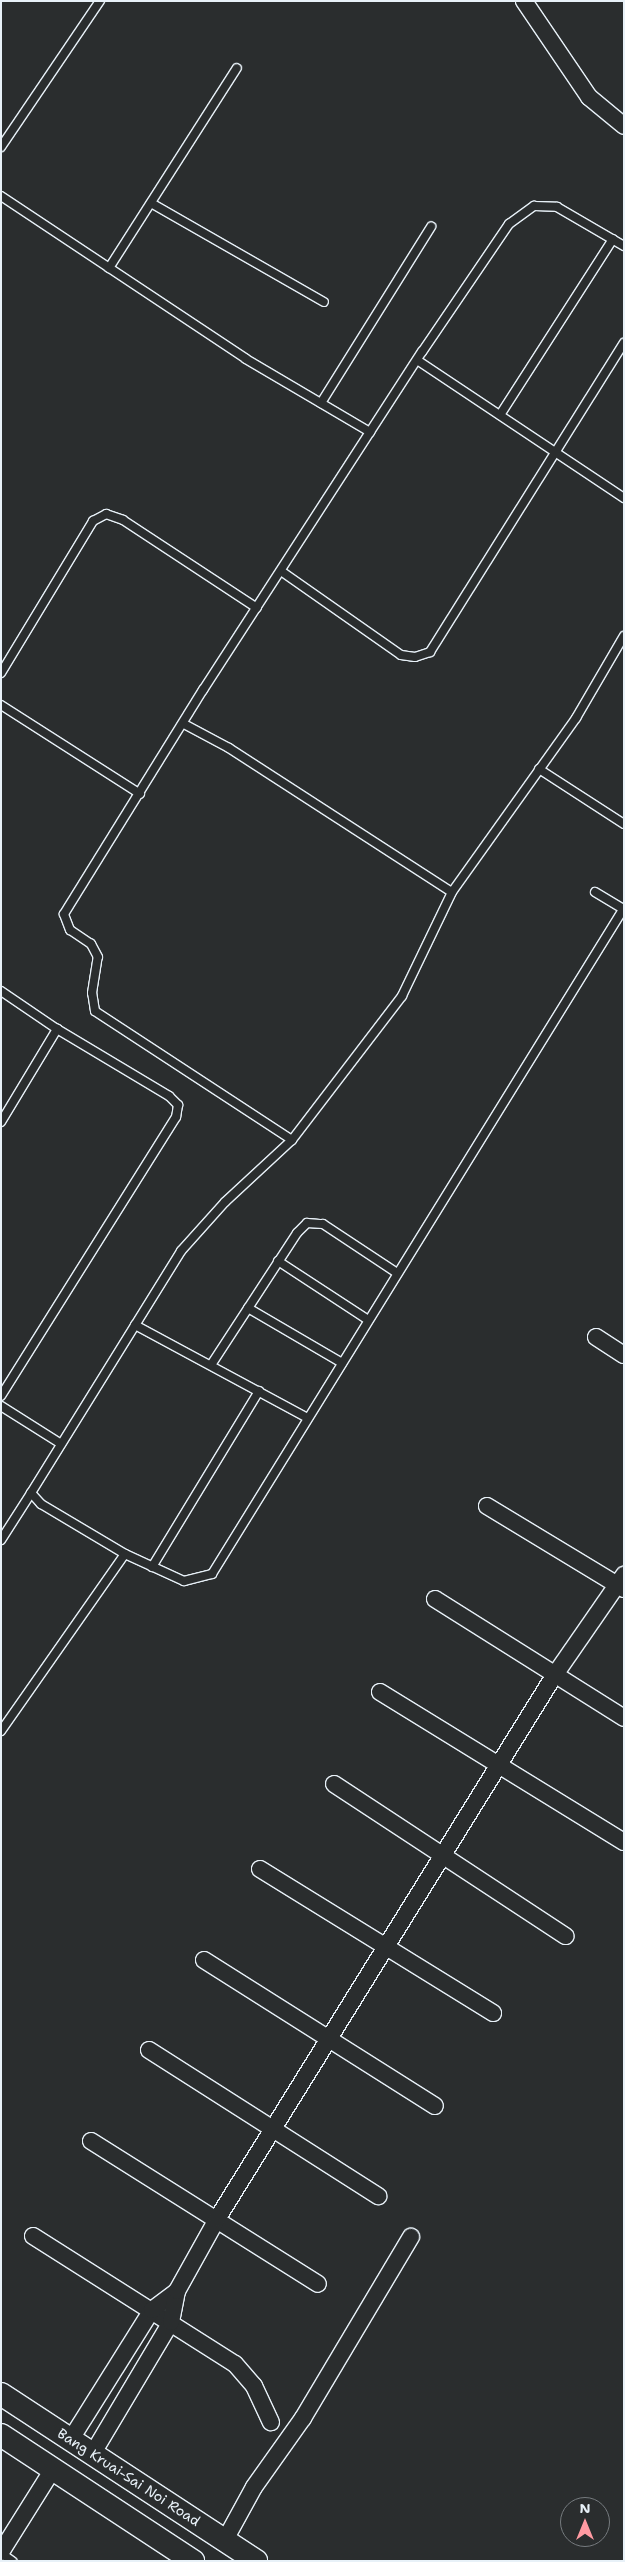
<!DOCTYPE html>
<style>
body{margin:0}
#map{position:relative;width:625px;height:2562px;overflow:hidden;background:#2a2d2e;font-family:"Shantell Sans",sans-serif}
div>[style]{position:absolute}
.roads{filter:drop-shadow(1px 0 #e8f1f8) drop-shadow(-1px 0 #e8f1f8) drop-shadow(0 1px #e8f1f8) drop-shadow(0 -1px #e8f1f8)}
.lane>*{height:8px;margin:-4px;padding:0 4px;transform-origin:4px;border-radius:4px;background:#2a2d2e}
.street>*{height:16px;margin:-8px;padding:0 8px;transform-origin:8px;border-radius:8px;background:#2a2d2e}
.secondary>*{height:22px;margin:-11px;padding:0 11px;transform-origin:11px;border-radius:11px;background:#2a2d2e}
span{translate:-50% -50%;white-space:nowrap;text-align:center;line-height:1.15;-webkit-text-stroke:4.5px #2a2d2e;paint-order:stroke}
.street-label{font-size:14px;color:#e8f1f8}
.frame{position:absolute;inset:0;border:2px solid #e8f1f8;pointer-events:none}
.north{position:absolute;left:560px;top:2497px;width:50px;height:50px;box-sizing:border-box;background:#2a2d2e;border:1px solid #767b7f;border-radius:50%;rotate:0deg;font-size:14px;font-weight:700;line-height:20px;text-align:center;color:#e8f1f8}
.north::after{content:'';display:block;margin:auto;width:18px;height:22px;background:#ff9aa2;clip-path:polygon(50% 0,100% 100%,50% 72%,0 100%)}
</style>
<div id="map">
<div class="roads">
<div class="lane">
<i style="left:1px;top:147px;width:176px;rotate:-55.9deg"></i>
<i style="left:1px;top:196px;width:294px;rotate:33.6deg"></i>
<i style="left:246px;top:359px;width:144px;rotate:30.5deg"></i>
<i style="left:151px;top:203px;width:199px;rotate:29.8deg"></i>
<i style="left:109px;top:268px;width:237px;rotate:-57.4deg"></i>
<i style="left:417px;top:360px;width:249px;rotate:33.7deg"></i>
<i style="left:321px;top:403px;width:208px;rotate:-58deg"></i>
<i style="left:500px;top:415px;width:209px;rotate:-57.3deg"></i>
<i style="left:281px;top:571px;width:146px;rotate:35deg"></i>
<i style="left:401px;top:655px;width:14px;rotate:8deg"></i>
<i style="left:415px;top:657px;width:16px;rotate:-18deg"></i>
<i style="left:430px;top:652px;width:365px;rotate:-57.9deg"></i>
<i style="left:1px;top:673px;width:178px;rotate:-58.8deg"></i>
<i style="left:93px;top:521px;width:15px;rotate:-28deg"></i>
<i style="left:106px;top:514px;width:18px;rotate:19deg"></i>
<i style="left:123px;top:520px;width:160px;rotate:33.3deg"></i>
<i style="left:1px;top:705px;width:165px;rotate:32.6deg"></i>
<i style="left:184px;top:724px;width:51px;rotate:28.1deg"></i>
<i style="left:229px;top:748px;width:265px;rotate:32.9deg"></i>
<i style="left:539px;top:769px;width:101px;rotate:32.9deg"></i>
<i style="left:595px;top:892px;width:33px;rotate:31deg"></i>
<i style="left:1px;top:991px;width:68px;rotate:34.2deg"></i>
<i style="left:57px;top:1029px;width:131px;rotate:30.9deg"></i>
<i style="left:169px;top:1096px;width:13px;rotate:45deg"></i>
<i style="left:178px;top:1105px;width:12px;rotate:99deg"></i>
<i style="left:176px;top:1117px;width:329px;rotate:122.1deg"></i>
<i style="left:1px;top:1122px;width:109px;rotate:-58.9deg"></i>
<i style="left:292px;top:1140px;width:235px;rotate:-146.8deg"></i>
<i style="left:95px;top:1011px;width:18px;rotate:-99deg"></i>
<i style="left:92px;top:993px;width:36px;rotate:-81deg"></i>
<i style="left:98px;top:957px;width:15px;rotate:-118deg"></i>
<i style="left:91px;top:944px;width:25px;rotate:-146deg"></i>
<i style="left:70px;top:930px;width:17px;rotate:-111deg"></i>
<i style="left:64px;top:914px;width:264px;rotate:-58.2deg"></i>
<i style="left:203px;top:690px;width:403px;rotate:-57.1deg"></i>
<i style="left:422px;top:352px;width:155px;rotate:-55.8deg"></i>
<i style="left:509px;top:224px;width:31px;rotate:-36deg"></i>
<i style="left:534px;top:206px;width:23px;rotate:2deg"></i>
<i style="left:557px;top:207px;width:78px;rotate:30.2deg"></i>
<i style="left:278px;top:1261px;width:108px;rotate:33.2deg"></i>
<i style="left:248px;top:1308px;width:109px;rotate:30.3deg"></i>
<i style="left:135px;top:1325px;width:196px;rotate:28.3deg"></i>
<i style="left:211px;top:1365px;width:158px;rotate:-56.9deg"></i>
<i style="left:297px;top:1233px;width:14px;rotate:-45deg"></i>
<i style="left:307px;top:1223px;width:16px;rotate:4deg"></i>
<i style="left:323px;top:1224px;width:89px;rotate:33.5deg"></i>
<i style="left:1px;top:1406px;width:71px;rotate:32.3deg"></i>
<i style="left:1px;top:1540px;width:56px;rotate:-57.4deg"></i>
<i style="left:125px;top:1554px;width:98px;rotate:-149.2deg"></i>
<i style="left:41px;top:1504px;width:15px;rotate:-132deg"></i>
<i style="left:31px;top:1493px;width:285px;rotate:-58.2deg"></i>
<i style="left:181px;top:1251px;width:66px;rotate:-48.1deg"></i>
<i style="left:225px;top:1202px;width:91px;rotate:-42.8deg"></i>
<i style="left:292px;top:1140px;width:181px;rotate:-52.6deg"></i>
<i style="left:402px;top:996px;width:115px;rotate:-64.3deg"></i>
<i style="left:452px;top:892px;width:214px;rotate:-54.5deg"></i>
<i style="left:576px;top:718px;width:95px;rotate:-59.7deg"></i>
<i style="left:152px;top:1567px;width:206px;rotate:-58.7deg"></i>
<i style="left:1px;top:1731px;width:216px;rotate:-55deg"></i>
<i style="left:125px;top:1554px;width:65px;rotate:24.6deg"></i>
<i style="left:184px;top:1581px;width:29px;rotate:-14deg"></i>
<i style="left:212px;top:1574px;width:783px;rotate:-58.26deg"></i>
<i style="left:1px;top:2553px;width:14px;rotate:36deg"></i>
</div>
<div class="street">
<i style="left:524px;top:1px;width:116px;rotate:55.9deg"></i>
<i style="left:589px;top:97px;width:45px;rotate:39.6deg"></i>
<i style="left:596px;top:1337px;width:33px;rotate:33deg"></i>
<i style="left:487px;top:1506px;width:160px;rotate:31.2deg"></i>
<i style="left:435px;top:1599px;width:223px;rotate:32.2deg"></i>
<i style="left:380px;top:1692px;width:286px;rotate:31.6deg"></i>
<i style="left:334px;top:1784px;width:277px;rotate:33.3deg"></i>
<i style="left:260px;top:1869px;width:274px;rotate:31.7deg"></i>
<i style="left:204px;top:1960px;width:273px;rotate:32.3deg"></i>
<i style="left:149px;top:2050px;width:272px;rotate:32.5deg"></i>
<i style="left:91px;top:2141px;width:268px;rotate:32.2deg"></i>
<i style="left:33px;top:2236px;width:239px;rotate:32.4deg"></i>
<i style="left:235px;top:2364px;width:29px;rotate:49deg"></i>
<i style="left:254px;top:2386px;width:40px;rotate:65deg"></i>
<i style="left:71px;top:2439px;width:152px;rotate:-57.9deg"></i>
<i style="left:152px;top:2310px;width:31px;rotate:-37deg"></i>
<i style="left:93px;top:2453px;width:152px;rotate:-59.2deg"></i>
<i style="left:171px;top:2322px;width:32px;rotate:-79deg"></i>
<i style="left:177px;top:2291px;width:82px;rotate:-60.9deg"></i>
<i style="left:217px;top:2219px;width:639px;rotate:-58.18deg"></i>
<i style="left:554px;top:1676px;width:123px;rotate:-55.3deg"></i>
<i style="left:225px;top:2540px;width:60px;rotate:-61.3deg"></i>
<i style="left:254px;top:2487px;width:85px;rotate:-54.6deg"></i>
<i style="left:303px;top:2418px;width:211px;rotate:-59.2deg"></i>
<i style="left:1px;top:2552px;width:98px;rotate:-57.9deg"></i>
</div>
<div class="secondary">
<i style="left:1px;top:2394px;width:305px;rotate:33.2deg"></i>
<i style="left:1px;top:2435px;width:230px;rotate:33.3deg"></i>
</div>
</div>
<div class="street-label">
<span style="left:129px;top:2477px;rotate:33deg">Bang Kruai-Sai Noi Road</span>
</div>
<div class="frame"></div>
<div class="north">N</div>
</div>
